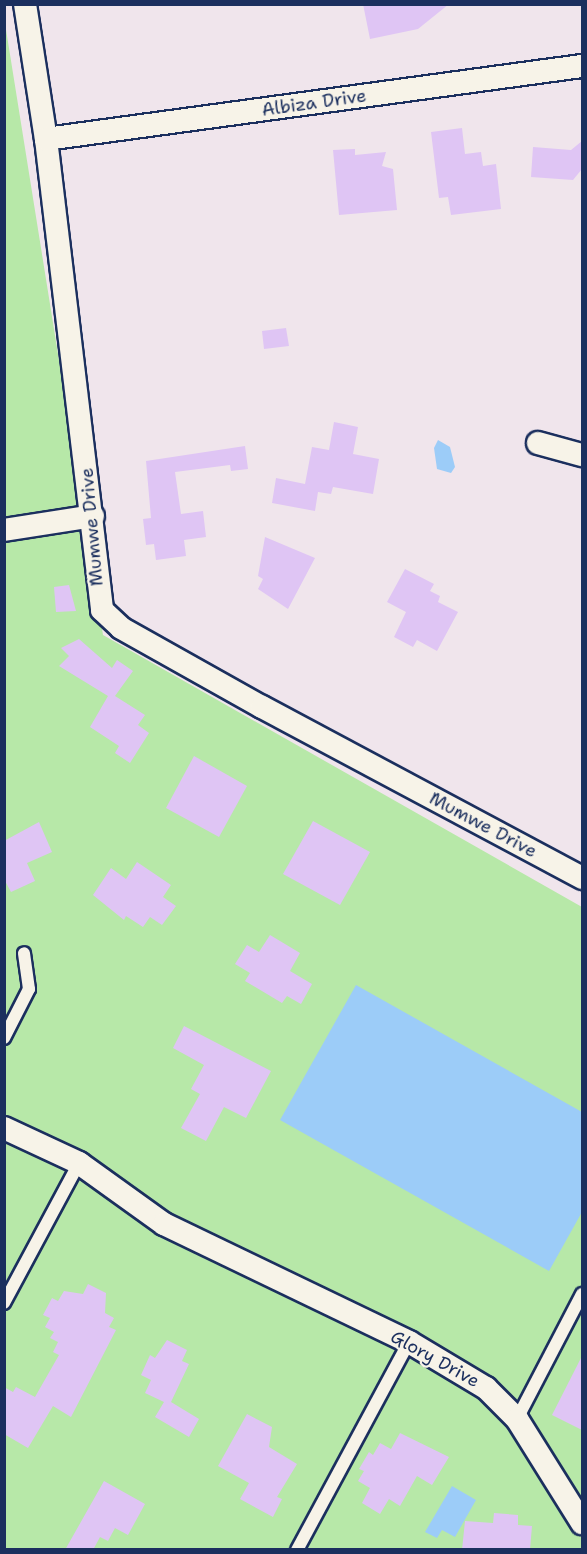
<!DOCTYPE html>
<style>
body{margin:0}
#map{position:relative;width:587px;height:1554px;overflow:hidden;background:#f0e5ec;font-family:"Shantell Sans",sans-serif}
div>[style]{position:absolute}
.green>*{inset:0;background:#b7e8a8}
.water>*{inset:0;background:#9cccf8}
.building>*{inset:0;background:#dfc5f4}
.roads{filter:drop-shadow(2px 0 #1b2f5e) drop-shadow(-2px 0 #1b2f5e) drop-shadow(0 2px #1b2f5e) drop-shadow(0 -2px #1b2f5e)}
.service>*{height:12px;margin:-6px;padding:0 6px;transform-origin:6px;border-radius:6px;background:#f7f3e8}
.minor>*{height:22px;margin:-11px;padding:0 11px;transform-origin:11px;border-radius:11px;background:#f7f3e8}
span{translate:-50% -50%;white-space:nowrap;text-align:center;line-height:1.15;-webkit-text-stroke:4.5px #f7f3e8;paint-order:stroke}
.street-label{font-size:18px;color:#1b2f5e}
.frame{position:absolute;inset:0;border:6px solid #1b2f5e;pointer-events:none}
</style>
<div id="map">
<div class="green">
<i style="clip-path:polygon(4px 17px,103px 635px,582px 907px,582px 1549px,5px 1549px)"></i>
</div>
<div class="water">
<i style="clip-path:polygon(438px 440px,450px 447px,455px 467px,451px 473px,437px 469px,434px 448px)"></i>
<i style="clip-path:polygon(356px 985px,582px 1112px,582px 1212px,549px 1271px,280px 1120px)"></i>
<i style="clip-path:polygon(452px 1486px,476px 1500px,455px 1537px,442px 1530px,437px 1538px,425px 1532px)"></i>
</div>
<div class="building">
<i style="clip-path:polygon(363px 4px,449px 4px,418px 29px,370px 39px)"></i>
<i style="clip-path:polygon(462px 128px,465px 154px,481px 152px,483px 166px,496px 164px,501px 209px,451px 215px,448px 197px,439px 198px,431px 132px)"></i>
<i style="clip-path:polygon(582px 141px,582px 169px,573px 180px,531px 177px,533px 147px,571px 150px)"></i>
<i style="clip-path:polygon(355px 149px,355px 155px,386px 152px,382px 166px,393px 169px,397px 210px,339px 215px,333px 150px)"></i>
<i style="clip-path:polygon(286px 328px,289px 346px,264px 349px,262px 331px)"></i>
<i style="clip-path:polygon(334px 422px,358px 427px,353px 454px,379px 459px,373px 494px,333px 487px,331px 494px,318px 492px,315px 511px,272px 503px,276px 478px,305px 484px,312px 447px,329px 450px)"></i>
<i style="clip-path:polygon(245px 446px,248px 469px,231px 471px,230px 465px,175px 472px,181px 514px,203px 511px,206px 537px,184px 540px,186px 556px,156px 560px,154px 544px,146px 545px,143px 519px,151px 518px,146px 461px)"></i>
<i style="clip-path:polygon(265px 537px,315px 558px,288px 609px,258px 589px,263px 579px,258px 576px)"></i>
<i style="clip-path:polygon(405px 569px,434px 584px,430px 591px,440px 596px,438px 602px,458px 612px,437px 651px,417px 640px,413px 647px,394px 637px,406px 612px,387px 602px)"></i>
<i style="clip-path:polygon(69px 585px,76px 611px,56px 612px,54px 587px)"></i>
<i style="clip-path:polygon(79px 639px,112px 668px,117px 660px,133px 671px,115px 696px,145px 715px,138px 725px,149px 733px,130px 763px,115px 753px,119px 746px,90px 727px,108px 696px,59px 666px,69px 656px,61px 648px)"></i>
<i style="clip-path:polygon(194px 756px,247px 786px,219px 837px,166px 808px)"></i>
<i style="clip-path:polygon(313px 821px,370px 852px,340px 905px,283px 874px)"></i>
<i style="clip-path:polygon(39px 822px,52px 852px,27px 863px,35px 881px,11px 892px,4px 879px,4px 841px)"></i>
<i style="clip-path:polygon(137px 862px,171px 885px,163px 897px,176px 906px,162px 925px,150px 917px,143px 927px,126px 916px,124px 920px,93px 895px,111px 868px,126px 879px)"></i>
<i style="clip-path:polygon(270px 935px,300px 953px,290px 971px,312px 984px,301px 1004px,287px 996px,282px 1003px,245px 981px,250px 973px,235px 964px,247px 945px,259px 952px)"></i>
<i style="clip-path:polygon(184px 1026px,271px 1071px,246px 1118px,224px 1107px,206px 1141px,181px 1128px,200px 1094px,191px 1089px,204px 1065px,173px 1048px)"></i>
<i style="clip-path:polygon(88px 1284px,106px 1293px,105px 1313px,114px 1318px,109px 1327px,116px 1330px,71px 1417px,53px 1406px,28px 1448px,4px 1434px,4px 1387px,13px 1392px,16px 1387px,35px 1397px,59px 1355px,53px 1352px,58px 1342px,50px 1338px,54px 1332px,45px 1327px,50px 1318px,43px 1315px,52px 1298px,58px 1301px,64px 1291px,83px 1294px)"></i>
<i style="clip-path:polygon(167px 1340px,187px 1350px,182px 1361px,189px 1364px,171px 1402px,199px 1419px,189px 1437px,155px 1417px,164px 1402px,145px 1393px,151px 1380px,141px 1375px,150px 1355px,155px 1358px)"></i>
<i style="clip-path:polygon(582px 1356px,582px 1430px,552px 1415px)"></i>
<i style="clip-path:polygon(247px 1414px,272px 1427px,269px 1447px,297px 1464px,277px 1497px,282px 1499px,273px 1517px,240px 1499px,249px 1483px,218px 1466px)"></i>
<i style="clip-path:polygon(400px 1433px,449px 1457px,432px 1485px,417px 1476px,400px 1506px,389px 1499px,380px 1514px,362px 1503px,370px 1488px,358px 1481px,364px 1471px,359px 1469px,369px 1452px,373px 1455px,380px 1443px,391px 1449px)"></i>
<i style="clip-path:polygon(104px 1481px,145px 1504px,128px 1535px,115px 1528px,108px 1541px,100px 1537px,93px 1550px,65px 1550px)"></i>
<i style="clip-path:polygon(494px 1513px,518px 1515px,518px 1525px,532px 1526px,530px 1550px,462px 1550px,465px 1521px,493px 1523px)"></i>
</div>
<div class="roads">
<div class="service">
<i style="left:4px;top:1038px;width:55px;rotate:-63deg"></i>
<i style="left:29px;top:989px;width:36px;rotate:-98deg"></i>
<i style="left:4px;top:1303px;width:159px;rotate:-61.8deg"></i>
<i style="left:517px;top:1419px;width:141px;rotate:-62.5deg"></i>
<i style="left:297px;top:1550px;width:236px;rotate:-61.7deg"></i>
</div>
<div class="minor">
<i style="left:25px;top:4px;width:137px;rotate:81.2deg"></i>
<i style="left:46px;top:139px;width:474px;rotate:83.2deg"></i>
<i style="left:102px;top:610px;width:26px;rotate:43deg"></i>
<i style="left:121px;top:628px;width:162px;rotate:29.3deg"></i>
<i style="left:262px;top:707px;width:363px;rotate:28.1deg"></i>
<i style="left:46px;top:139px;width:541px;rotate:-7.76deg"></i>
<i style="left:538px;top:443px;width:46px;rotate:15.3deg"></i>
<i style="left:4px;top:530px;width:90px;rotate:-8.9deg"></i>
<i style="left:4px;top:1128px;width:83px;rotate:25deg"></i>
<i style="left:79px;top:1163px;width:105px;rotate:35.7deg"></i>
<i style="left:164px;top:1224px;width:272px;rotate:25.7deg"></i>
<i style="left:409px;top:1342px;width:90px;rotate:30.9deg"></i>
<i style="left:486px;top:1388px;width:44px;rotate:45deg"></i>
<i style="left:517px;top:1419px;width:123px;rotate:58deg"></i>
</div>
</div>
<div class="street-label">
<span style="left:314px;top:103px;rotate:-8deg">Albiza Drive</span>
<span style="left:92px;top:527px;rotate:-95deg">Mumwe Drive</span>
<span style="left:483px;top:825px;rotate:28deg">Mumwe Drive</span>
<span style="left:435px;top:1359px;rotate:29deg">Glory Drive</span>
</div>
<div class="frame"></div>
</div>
